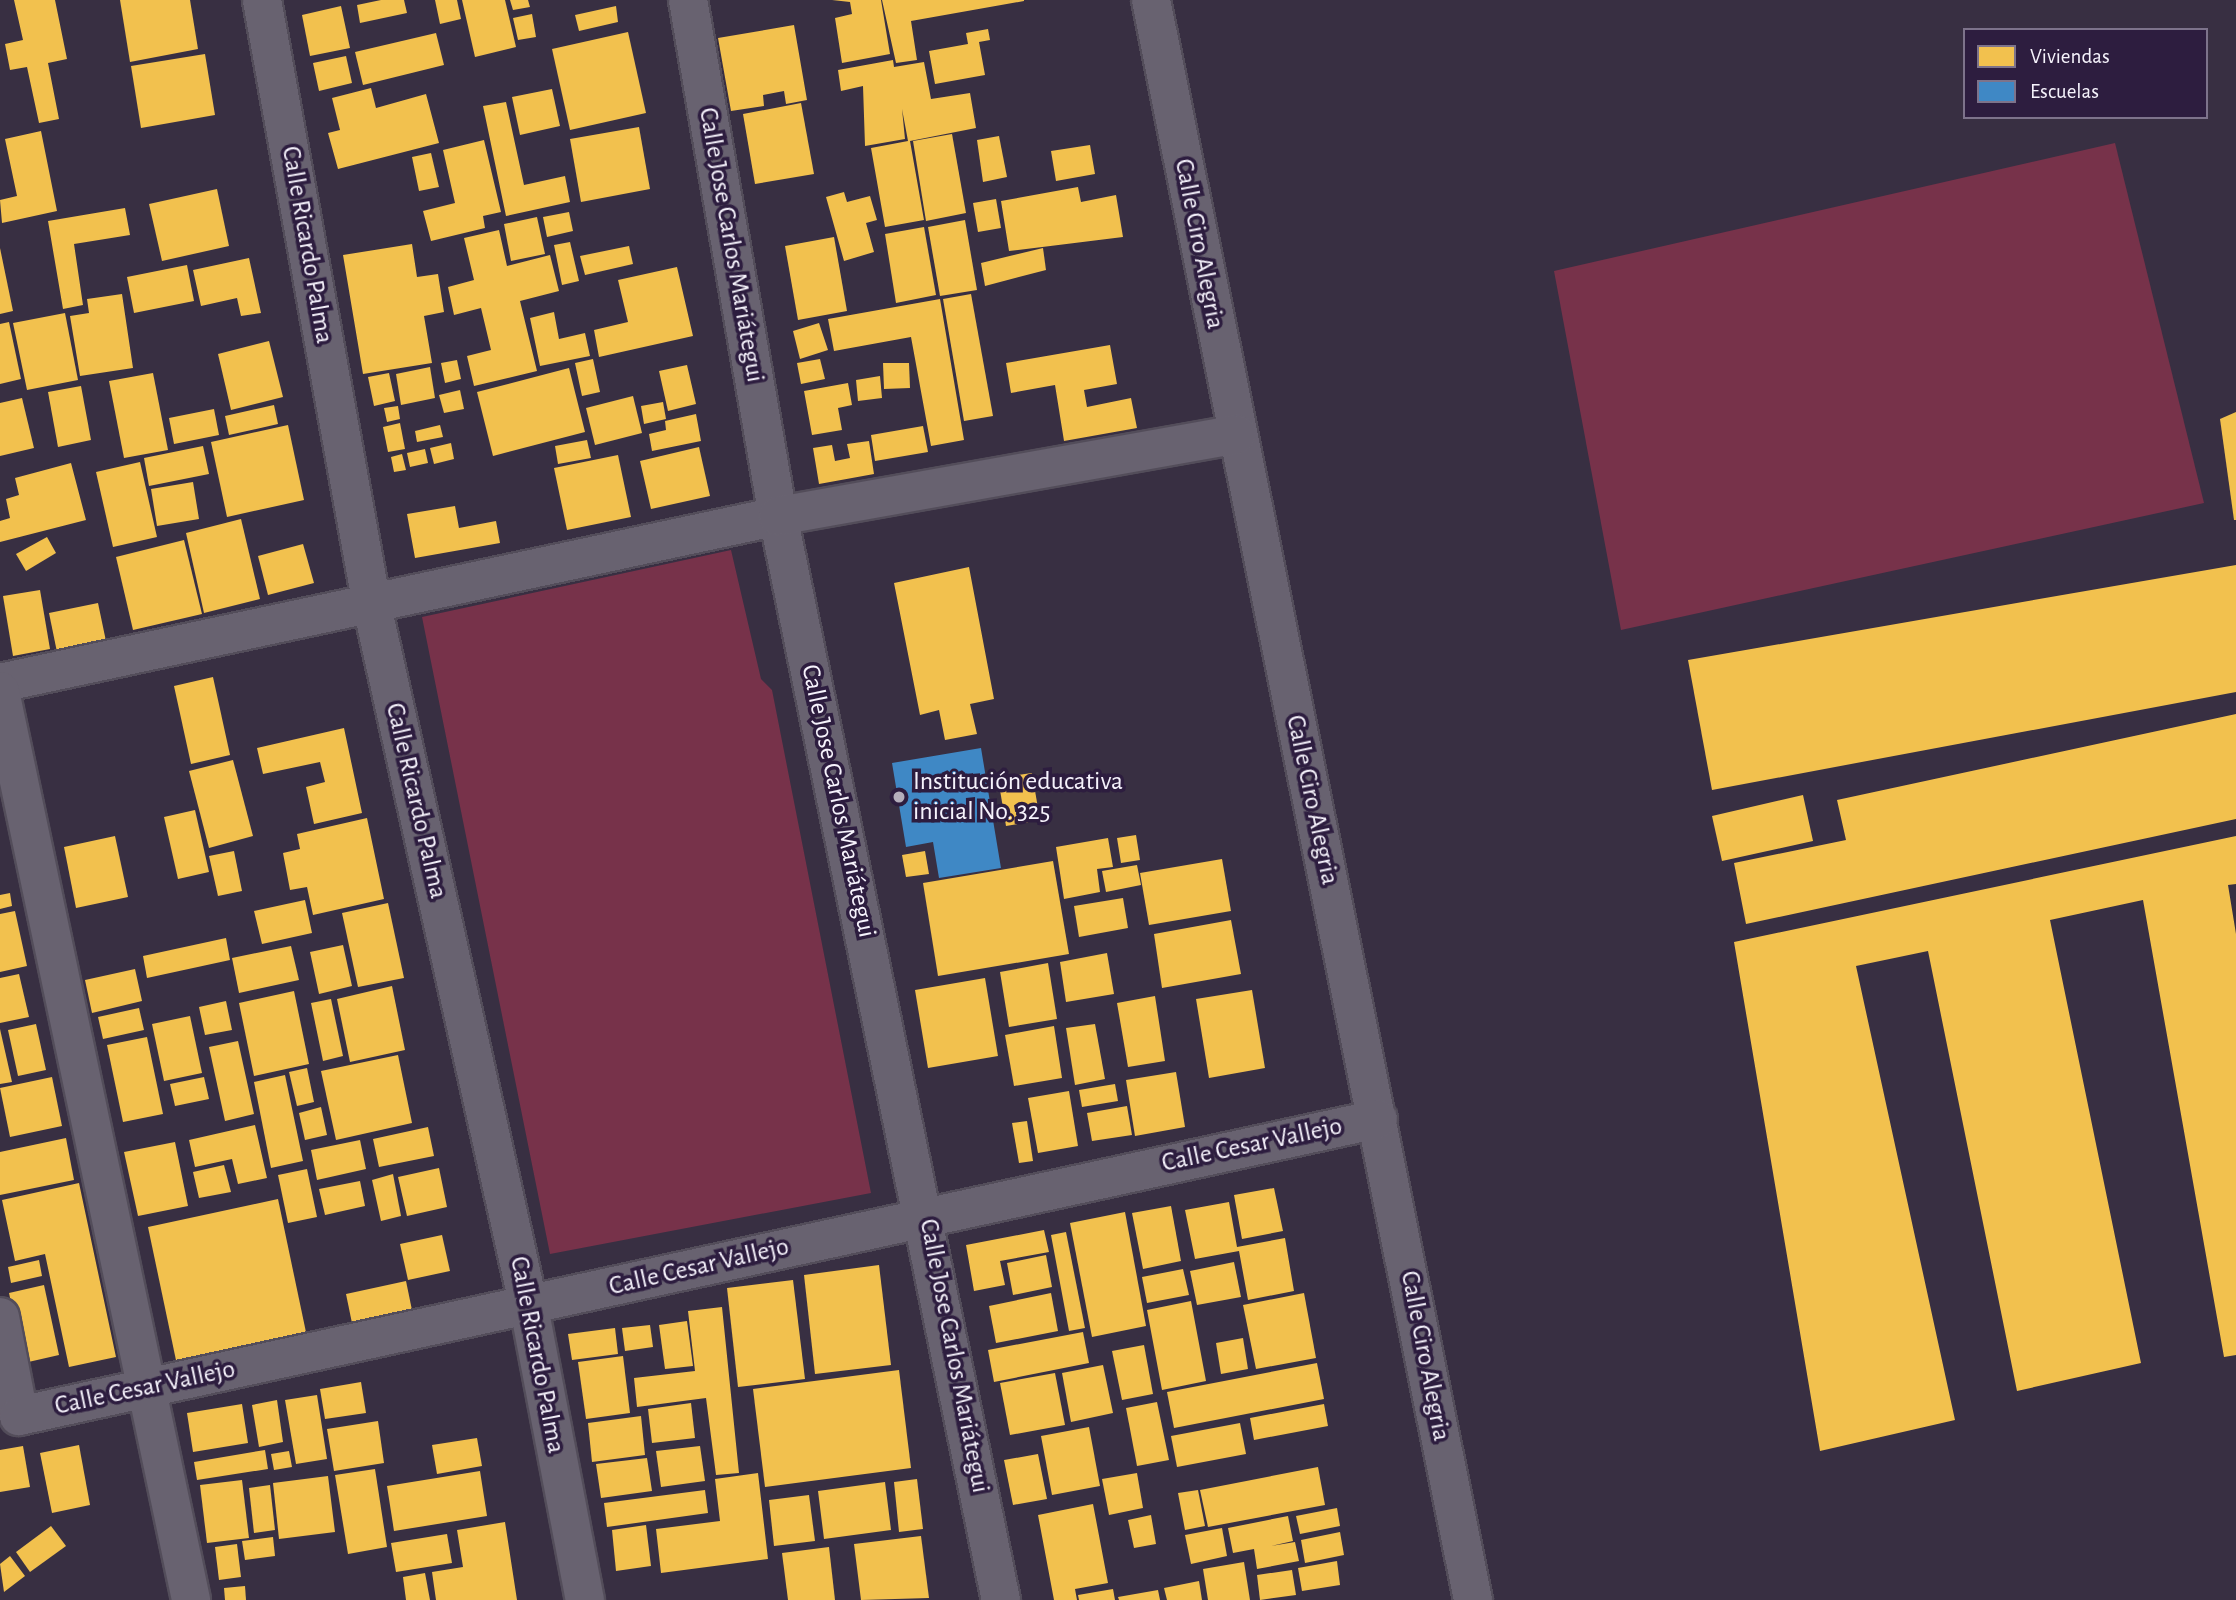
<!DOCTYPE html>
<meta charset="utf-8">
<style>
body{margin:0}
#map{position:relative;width:2236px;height:1600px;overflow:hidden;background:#382f42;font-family:"Alegreya Sans",sans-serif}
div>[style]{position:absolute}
.green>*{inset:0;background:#77324a}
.homes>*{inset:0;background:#f2c14e}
.schools>*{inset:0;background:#3f88c5}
.roads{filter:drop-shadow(2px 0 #534d5a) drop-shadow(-2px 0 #534d5a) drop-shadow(0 2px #534d5a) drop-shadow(0 -2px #534d5a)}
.street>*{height:38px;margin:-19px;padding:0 19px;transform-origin:19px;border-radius:19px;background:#686270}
.dots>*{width:19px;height:19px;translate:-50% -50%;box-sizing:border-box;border:4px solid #2d1d3f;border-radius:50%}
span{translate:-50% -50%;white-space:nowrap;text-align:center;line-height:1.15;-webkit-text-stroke:7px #2d1d3f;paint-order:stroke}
.street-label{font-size:26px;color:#f6f3fc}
.poi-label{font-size:26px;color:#f6f3fc}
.left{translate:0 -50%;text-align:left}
.legend{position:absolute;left:1963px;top:28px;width:245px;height:91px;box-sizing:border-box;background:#2d1d3f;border:2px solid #7d738b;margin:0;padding:9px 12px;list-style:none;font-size:21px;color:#f6f3fc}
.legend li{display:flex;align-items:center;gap:14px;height:35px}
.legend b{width:35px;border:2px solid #7d738b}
</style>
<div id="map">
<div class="green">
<i style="clip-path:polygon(2115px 143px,2204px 503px,1621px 630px,1554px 271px)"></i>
<i style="clip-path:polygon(731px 550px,761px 679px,772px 690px,871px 1193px,550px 1254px,422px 617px)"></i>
</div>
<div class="homes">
<i style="clip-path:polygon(14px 0,55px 0,67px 59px,48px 63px,59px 119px,39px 123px,27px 67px,10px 70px,5px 44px,23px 40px)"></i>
<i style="clip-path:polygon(120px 0,190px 0,198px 49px,130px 62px)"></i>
<i style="clip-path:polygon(381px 0,404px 0,407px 13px,360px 23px,357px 5px)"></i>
<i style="clip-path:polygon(435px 0,457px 0,461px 19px,440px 24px)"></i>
<i style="clip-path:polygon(462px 0,505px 0,516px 47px,475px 57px)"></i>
<i style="clip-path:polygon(510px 0,528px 0,530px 7px,513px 10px)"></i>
<i style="clip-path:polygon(832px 0,881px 0,890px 54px,842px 63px,835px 18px,852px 14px,850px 2px)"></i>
<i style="clip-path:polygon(882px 0,1024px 0,1024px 1px,911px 21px,917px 60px,896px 63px)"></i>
<i style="clip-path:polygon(341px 6px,350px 48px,310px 56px,302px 15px)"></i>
<i style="clip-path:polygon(616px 6px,618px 22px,579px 31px,575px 15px)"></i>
<i style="clip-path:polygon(532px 14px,536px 37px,518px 40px,513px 18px)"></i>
<i style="clip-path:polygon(794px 25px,807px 100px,786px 104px,784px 91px,763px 95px,764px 106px,731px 111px,718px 38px)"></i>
<i style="clip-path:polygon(988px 29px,990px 40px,979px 42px,985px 75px,935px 84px,929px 51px,968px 44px,966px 33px)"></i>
<i style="clip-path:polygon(628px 32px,646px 113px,570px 130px,552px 49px)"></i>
<i style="clip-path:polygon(436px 33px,444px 65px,363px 85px,355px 52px)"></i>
<i style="clip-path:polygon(205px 54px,215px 115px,141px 128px,131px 66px)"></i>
<i style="clip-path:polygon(346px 56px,352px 83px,319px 91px,313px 63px)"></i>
<i style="clip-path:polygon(893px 60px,894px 67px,924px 62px,931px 99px,970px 93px,976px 128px,910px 141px,924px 220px,885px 227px,871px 148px,908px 141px,902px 109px,905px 139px,865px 146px,863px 86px,841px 91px,838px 70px)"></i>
<i style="clip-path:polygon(371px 88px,376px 108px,426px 94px,439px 143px,338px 169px,328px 133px,340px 130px,332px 98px)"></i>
<i style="clip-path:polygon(552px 89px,560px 126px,520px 135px,512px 97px)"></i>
<i style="clip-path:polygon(506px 102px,524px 185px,565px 176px,570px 202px,506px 216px,483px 106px)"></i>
<i style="clip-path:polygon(801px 103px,814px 174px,755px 184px,743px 114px)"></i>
<i style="clip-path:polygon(639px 127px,650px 189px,581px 202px,570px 139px)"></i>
<i style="clip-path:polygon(41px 131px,57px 211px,2px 223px,0 200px,17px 196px,5px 139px)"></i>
<i style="clip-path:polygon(952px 134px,966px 213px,926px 221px,913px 141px)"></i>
<i style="clip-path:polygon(999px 136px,1007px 177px,983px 182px,977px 140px)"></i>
<i style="clip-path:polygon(484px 140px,501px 212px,483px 216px,485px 228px,431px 241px,423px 211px,455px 203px,443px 150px)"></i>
<i style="clip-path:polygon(1090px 145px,1095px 174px,1056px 181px,1051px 151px)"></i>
<i style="clip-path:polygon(431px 153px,439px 187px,419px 191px,412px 157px)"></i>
<i style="clip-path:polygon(1078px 187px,1081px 202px,1116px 195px,1123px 237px,1009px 251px,1001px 201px)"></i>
<i style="clip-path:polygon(217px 189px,229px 246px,162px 261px,149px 204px)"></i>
<i style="clip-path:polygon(844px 192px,847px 202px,870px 196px,877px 220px,866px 223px,874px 252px,844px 261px,826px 197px)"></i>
<i style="clip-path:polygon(996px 199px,1001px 228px,978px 232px,973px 203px)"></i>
<i style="clip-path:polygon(125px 208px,130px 235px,74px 244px,83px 305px,63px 309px,48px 221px)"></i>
<i style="clip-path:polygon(569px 212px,573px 231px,547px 237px,543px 217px)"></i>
<i style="clip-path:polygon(537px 217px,545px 254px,511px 261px,504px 224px)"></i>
<i style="clip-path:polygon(965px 220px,977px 290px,940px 296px,928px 227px)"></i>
<i style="clip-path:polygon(924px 227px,936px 295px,896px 303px,885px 234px)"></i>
<i style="clip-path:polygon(499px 230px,507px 266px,550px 255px,559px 291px,520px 301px,537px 371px,474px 386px,467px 356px,491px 350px,481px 308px,454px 315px,448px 287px,474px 280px,464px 238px)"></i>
<i style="clip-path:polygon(834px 237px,847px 311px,798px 320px,785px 246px)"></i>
<i style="clip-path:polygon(570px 242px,579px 281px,562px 285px,554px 245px)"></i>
<i style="clip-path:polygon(412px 244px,417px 277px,438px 274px,444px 312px,424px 316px,432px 363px,363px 374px,343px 255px)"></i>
<i style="clip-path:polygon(629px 246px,633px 264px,585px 275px,580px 256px)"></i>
<i style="clip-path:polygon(0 248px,13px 311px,0 314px)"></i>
<i style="clip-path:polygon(1043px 248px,1046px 270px,985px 286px,981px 263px)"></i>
<i style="clip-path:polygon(249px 258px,261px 313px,241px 316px,237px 298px,201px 306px,193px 270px)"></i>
<i style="clip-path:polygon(187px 265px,194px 301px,134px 313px,127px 277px)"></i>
<i style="clip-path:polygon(677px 267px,693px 336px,599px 357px,594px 330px,628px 322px,618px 280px)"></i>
<i style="clip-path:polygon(122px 294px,133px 368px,80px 376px,70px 316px,89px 313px,87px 299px)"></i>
<i style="clip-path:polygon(971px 294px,993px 416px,964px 421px,943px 299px)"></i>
<i style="clip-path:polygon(940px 299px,964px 440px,931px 446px,911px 337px,834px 351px,828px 319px)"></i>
<i style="clip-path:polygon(554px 312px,559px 339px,585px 333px,590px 356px,540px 366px,530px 318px)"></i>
<i style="clip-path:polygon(65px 313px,78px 380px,27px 390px,13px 323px)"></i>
<i style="clip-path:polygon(9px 322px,21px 379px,0 384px,0 324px)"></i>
<i style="clip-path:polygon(819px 323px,828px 350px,800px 359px,793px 331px)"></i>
<i style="clip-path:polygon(269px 341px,283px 397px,231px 410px,218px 354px)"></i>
<i style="clip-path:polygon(1110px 345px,1117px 384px,1084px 390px,1087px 407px,1131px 398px,1137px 428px,1064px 441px,1055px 385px,1011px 393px,1006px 363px)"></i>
<i style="clip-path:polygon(593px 359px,600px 392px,582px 396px,575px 363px)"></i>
<i style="clip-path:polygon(820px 359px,825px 379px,801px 384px,797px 363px)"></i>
<i style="clip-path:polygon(457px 360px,461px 379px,445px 383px,441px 363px)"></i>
<i style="clip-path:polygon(883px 363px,909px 363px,910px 388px,884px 389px)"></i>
<i style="clip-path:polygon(687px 365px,696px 404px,668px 411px,659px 371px)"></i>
<i style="clip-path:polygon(430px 367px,435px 398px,401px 405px,396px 374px)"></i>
<i style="clip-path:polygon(569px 368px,585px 432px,493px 456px,477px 392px)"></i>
<i style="clip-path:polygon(153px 373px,168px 450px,124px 458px,109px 381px)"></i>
<i style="clip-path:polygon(389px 373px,395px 401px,374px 406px,368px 377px)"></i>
<i style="clip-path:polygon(880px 376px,882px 398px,858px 401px,856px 380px)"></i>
<i style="clip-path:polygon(848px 383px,852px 405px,838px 408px,842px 430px,812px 435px,804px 391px)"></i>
<i style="clip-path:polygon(81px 386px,91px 440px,58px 447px,48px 392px)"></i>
<i style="clip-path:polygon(460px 390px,464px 409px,444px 413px,439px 395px)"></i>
<i style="clip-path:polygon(633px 396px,642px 433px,595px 445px,586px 408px)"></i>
<i style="clip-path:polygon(22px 398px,34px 448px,0 456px,0 403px)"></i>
<i style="clip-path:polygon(663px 402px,666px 419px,644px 424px,641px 406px)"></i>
<i style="clip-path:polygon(274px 405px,278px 424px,229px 435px,225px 416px)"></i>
<i style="clip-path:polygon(398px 406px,400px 419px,387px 422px,384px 408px)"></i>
<i style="clip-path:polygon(214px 409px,219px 435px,174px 444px,169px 418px)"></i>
<i style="clip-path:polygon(2236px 412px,2236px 520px,2234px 520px,2220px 419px)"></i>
<i style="clip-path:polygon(696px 414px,701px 441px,652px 451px,649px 434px,666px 430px,665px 421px)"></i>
<i style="clip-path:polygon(400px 423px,405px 449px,388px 452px,383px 427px)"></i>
<i style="clip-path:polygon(288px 425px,304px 500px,227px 517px,211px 442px)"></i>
<i style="clip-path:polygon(440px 425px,443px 437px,417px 442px,415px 431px)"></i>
<i style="clip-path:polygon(923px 426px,928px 452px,875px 461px,871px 435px)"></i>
<i style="clip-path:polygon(587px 440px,591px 458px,558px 464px,555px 446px)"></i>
<i style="clip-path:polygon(869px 441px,874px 474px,819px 484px,813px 448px,832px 445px,835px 461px,850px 458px,847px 444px)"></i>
<i style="clip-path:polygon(451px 443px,454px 459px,434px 464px,430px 448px)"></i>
<i style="clip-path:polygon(203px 446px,209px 474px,149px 486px,144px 458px)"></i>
<i style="clip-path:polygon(699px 447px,710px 496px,651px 509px,640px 461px)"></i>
<i style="clip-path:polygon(425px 449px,428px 463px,410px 467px,407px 453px)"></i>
<i style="clip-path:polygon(402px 454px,406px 470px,394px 472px,391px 457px)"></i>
<i style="clip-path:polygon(618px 455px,631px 517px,567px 530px,554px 468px)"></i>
<i style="clip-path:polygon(140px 462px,157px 537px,113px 547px,96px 472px)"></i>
<i style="clip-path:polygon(71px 463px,86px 520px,0 542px,0 521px,10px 518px,6px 499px,19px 495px,15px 478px)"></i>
<i style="clip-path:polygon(193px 482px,199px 519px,157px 526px,151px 489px)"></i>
<i style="clip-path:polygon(455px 506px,459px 528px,496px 521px,500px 543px,415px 558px,407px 514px)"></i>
<i style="clip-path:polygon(241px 519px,260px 599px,204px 613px,186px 533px)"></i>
<i style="clip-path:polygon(47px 537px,56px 553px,26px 571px,16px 554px)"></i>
<i style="clip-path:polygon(184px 540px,202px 614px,133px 630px,116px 557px)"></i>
<i style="clip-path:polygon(303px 544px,314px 583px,268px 595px,258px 556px)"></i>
<i style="clip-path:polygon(2236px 565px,2236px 692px,1712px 790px,1688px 660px)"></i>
<i style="clip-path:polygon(969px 567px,994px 699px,970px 704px,977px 734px,945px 740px,939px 710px,920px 715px,894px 583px)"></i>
<i style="clip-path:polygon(40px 590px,50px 649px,13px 656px,3px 596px)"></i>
<i style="clip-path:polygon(98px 603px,107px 646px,58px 657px,49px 613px)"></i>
<i style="clip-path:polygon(213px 677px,230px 755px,191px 764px,174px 686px)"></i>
<i style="clip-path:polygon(2236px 714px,2236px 819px,1746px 924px,1734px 863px,1846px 840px,1837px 800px)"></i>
<i style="clip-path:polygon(344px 728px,362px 813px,314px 824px,306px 787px,325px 782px,320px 762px,263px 774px,257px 748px)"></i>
<i style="clip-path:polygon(233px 760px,253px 836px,209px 848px,189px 771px)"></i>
<i style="clip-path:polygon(1032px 773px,1040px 820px,1006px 826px,998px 778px)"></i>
<i style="clip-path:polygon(1803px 795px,1813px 841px,1722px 861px,1712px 816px)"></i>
<i style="clip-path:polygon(195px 810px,209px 872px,178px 879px,164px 817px)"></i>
<i style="clip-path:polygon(367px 818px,384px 899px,313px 915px,307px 887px,290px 890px,283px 853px,300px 849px,297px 834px)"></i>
<i style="clip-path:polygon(1136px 835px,1140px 860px,1121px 863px,1117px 838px)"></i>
<i style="clip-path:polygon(115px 836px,128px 897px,76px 908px,64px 847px)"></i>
<i style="clip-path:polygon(2236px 836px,2236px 884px,2228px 885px,2236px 934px,2236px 1355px,2224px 1357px,2143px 900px,2050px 920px,2141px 1363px,2017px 1391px,1928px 951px,1856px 966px,1955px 1420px,1820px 1451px,1734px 942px)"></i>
<i style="clip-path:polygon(1108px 838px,1113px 867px,1097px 869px,1100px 892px,1064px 899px,1056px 847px)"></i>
<i style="clip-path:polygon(234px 851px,242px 891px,218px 896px,209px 856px)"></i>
<i style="clip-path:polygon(925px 851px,929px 874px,906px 877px,902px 855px)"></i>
<i style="clip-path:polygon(1222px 859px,1231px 911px,1149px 925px,1140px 873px)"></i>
<i style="clip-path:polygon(1053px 861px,1069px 954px,938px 976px,923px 883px)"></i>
<i style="clip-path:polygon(1137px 865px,1141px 885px,1106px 892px,1102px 871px)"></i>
<i style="clip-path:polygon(10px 893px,12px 906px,0 909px,0 895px)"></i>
<i style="clip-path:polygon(1123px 898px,1128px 928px,1079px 937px,1074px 906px)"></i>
<i style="clip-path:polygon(305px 900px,312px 933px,262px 944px,254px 911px)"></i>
<i style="clip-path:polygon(388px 903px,404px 978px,358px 987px,342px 913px)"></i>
<i style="clip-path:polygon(15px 911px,27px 966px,0 972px,0 914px)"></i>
<i style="clip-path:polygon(1231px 920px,1241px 974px,1162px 988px,1154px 934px)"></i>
<i style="clip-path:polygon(226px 938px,230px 960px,147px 978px,143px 956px)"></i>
<i style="clip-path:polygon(343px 945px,352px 986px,319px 994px,310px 952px)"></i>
<i style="clip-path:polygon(291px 946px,299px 980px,239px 993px,232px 958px)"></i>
<i style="clip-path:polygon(1107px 953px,1114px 994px,1066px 1002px,1060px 962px)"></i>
<i style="clip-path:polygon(1048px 963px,1057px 1019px,1009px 1027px,1000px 972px)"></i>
<i style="clip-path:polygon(135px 969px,142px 1001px,92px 1013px,85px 980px)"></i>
<i style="clip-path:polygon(19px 974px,29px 1017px,0 1023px,0 978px)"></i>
<i style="clip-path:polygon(985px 978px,998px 1056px,928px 1068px,915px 990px)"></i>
<i style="clip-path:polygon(392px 986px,405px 1050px,350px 1062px,337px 999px)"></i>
<i style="clip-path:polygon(1252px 990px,1265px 1068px,1209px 1078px,1196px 999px)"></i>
<i style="clip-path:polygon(294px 991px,309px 1064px,254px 1076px,239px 1003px)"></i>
<i style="clip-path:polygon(1155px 996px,1165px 1061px,1128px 1067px,1117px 1003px)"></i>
<i style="clip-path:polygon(331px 999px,343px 1056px,323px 1061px,311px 1003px)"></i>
<i style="clip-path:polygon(226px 1001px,232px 1030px,205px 1035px,199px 1007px)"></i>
<i style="clip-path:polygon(139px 1008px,144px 1030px,103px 1039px,98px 1017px)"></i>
<i style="clip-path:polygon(190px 1016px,202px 1073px,164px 1081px,152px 1024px)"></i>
<i style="clip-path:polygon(36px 1024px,46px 1070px,18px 1076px,8px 1030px)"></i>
<i style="clip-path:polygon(1095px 1024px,1105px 1079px,1075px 1085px,1066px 1028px)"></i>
<i style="clip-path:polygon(1054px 1026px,1062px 1078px,1014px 1086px,1005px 1035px)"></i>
<i style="clip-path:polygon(0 1029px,12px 1082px,0 1084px)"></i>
<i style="clip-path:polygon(147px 1037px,163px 1114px,123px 1122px,107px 1045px)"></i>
<i style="clip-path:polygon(238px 1041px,254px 1114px,225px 1121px,209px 1047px)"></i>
<i style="clip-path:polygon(398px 1055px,412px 1123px,336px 1140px,321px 1071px)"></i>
<i style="clip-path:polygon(307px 1068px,314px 1102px,297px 1106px,289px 1072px)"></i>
<i style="clip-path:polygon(1176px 1072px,1185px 1127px,1135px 1136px,1126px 1080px)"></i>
<i style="clip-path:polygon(285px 1075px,303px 1161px,271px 1168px,254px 1082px)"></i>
<i style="clip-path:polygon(52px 1077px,62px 1126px,10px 1137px,0 1088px)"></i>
<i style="clip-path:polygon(204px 1077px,209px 1099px,175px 1106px,170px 1084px)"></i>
<i style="clip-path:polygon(1115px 1084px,1118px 1101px,1082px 1107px,1079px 1090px)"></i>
<i style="clip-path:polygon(1069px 1091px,1078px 1146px,1038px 1153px,1028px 1098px)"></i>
<i style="clip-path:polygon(1127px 1106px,1132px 1135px,1092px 1141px,1087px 1113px)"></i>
<i style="clip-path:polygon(321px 1107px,327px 1135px,305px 1140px,299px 1113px)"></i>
<i style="clip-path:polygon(1027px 1121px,1033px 1161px,1019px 1163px,1012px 1123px)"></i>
<i style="clip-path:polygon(255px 1125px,267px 1178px,238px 1184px,232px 1159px,195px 1167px,189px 1140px)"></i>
<i style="clip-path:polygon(428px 1127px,434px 1156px,379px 1167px,373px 1139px)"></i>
<i style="clip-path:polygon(66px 1138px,74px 1180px,0 1195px,0 1152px)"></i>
<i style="clip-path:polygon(360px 1140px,366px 1169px,317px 1180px,311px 1150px)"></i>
<i style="clip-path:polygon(175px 1142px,188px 1206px,138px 1216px,124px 1152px)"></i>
<i style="clip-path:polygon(224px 1165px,231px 1192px,199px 1198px,193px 1172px)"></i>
<i style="clip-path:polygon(439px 1168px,447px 1207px,407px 1216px,398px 1177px)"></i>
<i style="clip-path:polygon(307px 1169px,317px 1217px,288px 1223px,278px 1175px)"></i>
<i style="clip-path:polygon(393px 1174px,401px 1216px,381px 1221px,372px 1180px)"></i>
<i style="clip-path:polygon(360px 1181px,365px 1206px,325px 1215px,319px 1189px)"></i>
<i style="clip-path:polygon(79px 1183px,116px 1357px,69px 1367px,45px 1254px,15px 1261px,2px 1200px)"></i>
<i style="clip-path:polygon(1274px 1188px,1283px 1231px,1242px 1239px,1234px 1195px)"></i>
<i style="clip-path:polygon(278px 1199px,307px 1337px,177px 1365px,148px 1227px)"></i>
<i style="clip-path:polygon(1229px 1202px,1237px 1247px,1285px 1238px,1294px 1291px,1248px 1300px,1239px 1251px,1195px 1259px,1185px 1210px)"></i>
<i style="clip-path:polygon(1171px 1206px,1181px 1261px,1143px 1269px,1132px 1213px)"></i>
<i style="clip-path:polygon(1125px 1212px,1146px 1326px,1092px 1337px,1070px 1223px)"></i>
<i style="clip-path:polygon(1044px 1230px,1049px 1252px,1000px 1261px,1005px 1285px,974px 1291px,966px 1245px)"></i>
<i style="clip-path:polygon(1066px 1232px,1085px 1328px,1069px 1331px,1051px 1235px)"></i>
<i style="clip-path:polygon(442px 1235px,450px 1271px,408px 1280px,400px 1244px)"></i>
<i style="clip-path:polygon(1046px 1255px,1052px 1287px,1013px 1295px,1007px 1263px)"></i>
<i style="clip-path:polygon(39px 1260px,42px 1276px,11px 1283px,8px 1267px)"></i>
<i style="clip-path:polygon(1234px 1262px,1241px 1297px,1197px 1305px,1190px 1271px)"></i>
<i style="clip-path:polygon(879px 1265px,891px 1365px,815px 1374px,804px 1275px)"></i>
<i style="clip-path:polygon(1183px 1269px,1189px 1295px,1147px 1303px,1142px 1277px)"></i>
<i style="clip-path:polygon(793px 1280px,805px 1379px,738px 1387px,727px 1288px)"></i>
<i style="clip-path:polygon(406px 1281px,413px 1315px,353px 1328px,346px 1294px)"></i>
<i style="clip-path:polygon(44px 1285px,59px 1355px,24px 1363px,9px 1293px)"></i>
<i style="clip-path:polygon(1051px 1293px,1058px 1331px,996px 1343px,989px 1306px)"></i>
<i style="clip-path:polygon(1304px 1293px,1316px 1358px,1256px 1369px,1243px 1305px)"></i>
<i style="clip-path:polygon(1191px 1301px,1206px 1381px,1162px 1390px,1147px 1310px)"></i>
<i style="clip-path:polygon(722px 1307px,739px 1473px,716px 1475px,706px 1398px,637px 1407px,634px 1378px,695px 1371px,688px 1311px)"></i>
<i style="clip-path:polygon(687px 1321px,693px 1366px,665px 1369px,659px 1325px)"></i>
<i style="clip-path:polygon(650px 1325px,653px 1347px,625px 1351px,622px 1328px)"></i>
<i style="clip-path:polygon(615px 1328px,618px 1354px,572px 1360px,568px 1334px)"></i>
<i style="clip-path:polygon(1083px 1332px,1089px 1363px,994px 1382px,988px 1350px)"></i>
<i style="clip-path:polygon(1243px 1338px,1248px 1369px,1221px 1374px,1216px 1343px)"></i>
<i style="clip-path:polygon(1144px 1345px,1153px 1394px,1122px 1400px,1112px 1351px)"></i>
<i style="clip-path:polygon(623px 1356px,630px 1413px,586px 1419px,578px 1362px)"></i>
<i style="clip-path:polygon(1317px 1363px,1324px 1399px,1174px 1428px,1167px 1392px)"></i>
<i style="clip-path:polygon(1103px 1365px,1113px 1413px,1071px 1422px,1062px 1373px)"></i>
<i style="clip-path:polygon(899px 1370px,911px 1468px,765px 1487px,753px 1389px)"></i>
<i style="clip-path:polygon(1055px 1373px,1065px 1425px,1010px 1435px,1000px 1383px)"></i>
<i style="clip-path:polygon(361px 1382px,366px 1413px,325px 1419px,320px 1389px)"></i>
<i style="clip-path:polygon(317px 1395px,327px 1459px,296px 1464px,285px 1400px)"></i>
<i style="clip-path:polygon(277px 1400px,283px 1442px,259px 1447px,252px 1405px)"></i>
<i style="clip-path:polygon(1157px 1402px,1169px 1460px,1137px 1466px,1126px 1408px)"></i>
<i style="clip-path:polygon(691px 1403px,695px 1438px,652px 1443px,648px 1409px)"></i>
<i style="clip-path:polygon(242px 1404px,248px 1443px,193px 1452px,187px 1413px)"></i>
<i style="clip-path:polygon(1324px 1404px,1328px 1426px,1254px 1440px,1250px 1418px)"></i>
<i style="clip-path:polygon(641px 1416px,645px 1455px,592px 1462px,588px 1423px)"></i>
<i style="clip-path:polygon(378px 1421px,384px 1463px,334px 1471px,327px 1429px)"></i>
<i style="clip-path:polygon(1240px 1423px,1246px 1454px,1177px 1467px,1171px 1436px)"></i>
<i style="clip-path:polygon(1089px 1427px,1100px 1486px,1052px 1495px,1041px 1436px)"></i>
<i style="clip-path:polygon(477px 1438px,482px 1466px,437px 1474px,432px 1445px)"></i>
<i style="clip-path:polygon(79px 1445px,90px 1505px,52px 1513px,40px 1453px)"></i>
<i style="clip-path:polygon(23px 1446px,30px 1487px,0 1492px,0 1450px)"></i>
<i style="clip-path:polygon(700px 1446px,705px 1481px,661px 1487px,656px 1451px)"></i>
<i style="clip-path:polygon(265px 1450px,268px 1469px,197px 1480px,194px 1462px)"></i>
<i style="clip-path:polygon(289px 1451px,292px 1467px,274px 1470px,271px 1454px)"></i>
<i style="clip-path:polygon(1038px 1454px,1047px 1499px,1013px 1505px,1004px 1460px)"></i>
<i style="clip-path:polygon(647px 1458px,652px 1491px,601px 1498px,596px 1464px)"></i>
<i style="clip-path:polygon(1318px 1467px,1325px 1505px,1208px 1527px,1200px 1490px)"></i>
<i style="clip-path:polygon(375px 1469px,387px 1547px,348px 1554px,335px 1475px)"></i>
<i style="clip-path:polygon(480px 1471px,487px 1516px,394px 1531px,387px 1486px)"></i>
<i style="clip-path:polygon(758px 1473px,768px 1559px,661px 1573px,656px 1529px,720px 1521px,715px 1479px)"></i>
<i style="clip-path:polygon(1137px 1473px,1143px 1508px,1109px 1515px,1102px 1479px)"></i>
<i style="clip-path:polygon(328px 1476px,335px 1532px,279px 1539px,273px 1483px)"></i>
<i style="clip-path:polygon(917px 1479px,923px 1529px,899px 1532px,894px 1482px)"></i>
<i style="clip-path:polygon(242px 1480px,249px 1538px,207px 1543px,200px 1485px)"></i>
<i style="clip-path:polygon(885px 1482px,891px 1530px,824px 1539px,818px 1491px)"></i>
<i style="clip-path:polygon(270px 1485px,275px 1530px,254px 1533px,249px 1488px)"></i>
<i style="clip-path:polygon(705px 1490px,708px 1513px,607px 1527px,604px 1503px)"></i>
<i style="clip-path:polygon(1198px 1490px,1205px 1526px,1185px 1530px,1178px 1493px)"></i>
<i style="clip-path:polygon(809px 1495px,815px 1541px,774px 1546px,769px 1500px)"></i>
<i style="clip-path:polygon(1093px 1504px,1108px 1583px,1075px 1589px,1077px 1600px,1054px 1600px,1038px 1515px)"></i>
<i style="clip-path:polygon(1337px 1508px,1340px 1526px,1300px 1534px,1296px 1516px)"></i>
<i style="clip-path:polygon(1151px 1515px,1156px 1544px,1134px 1548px,1128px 1520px)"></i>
<i style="clip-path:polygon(1288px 1516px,1293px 1541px,1271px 1546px,1295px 1542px,1299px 1561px,1257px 1569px,1254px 1549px,1233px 1553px,1228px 1528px)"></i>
<i style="clip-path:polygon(505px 1522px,517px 1600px,436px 1600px,432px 1572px,463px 1567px,457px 1530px)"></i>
<i style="clip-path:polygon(646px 1525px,651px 1566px,616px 1571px,612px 1530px)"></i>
<i style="clip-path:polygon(51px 1526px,66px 1546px,30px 1572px,16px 1552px)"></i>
<i style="clip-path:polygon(1222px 1528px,1227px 1556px,1191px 1564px,1185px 1535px)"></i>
<i style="clip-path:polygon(1340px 1532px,1344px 1555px,1305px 1563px,1301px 1540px)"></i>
<i style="clip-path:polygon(447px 1534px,452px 1563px,396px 1572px,391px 1543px)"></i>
<i style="clip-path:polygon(921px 1536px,929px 1598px,861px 1600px,854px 1544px)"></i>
<i style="clip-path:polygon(273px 1537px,275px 1556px,245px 1560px,242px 1541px)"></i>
<i style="clip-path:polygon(237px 1544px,241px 1577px,219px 1580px,215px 1547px)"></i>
<i style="clip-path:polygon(829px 1547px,835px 1600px,788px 1600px,782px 1553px)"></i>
<i style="clip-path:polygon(10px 1556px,25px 1576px,4px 1592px,0 1564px)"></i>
<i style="clip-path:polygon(1337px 1561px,1340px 1585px,1302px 1591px,1298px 1568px)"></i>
<i style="clip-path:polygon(1244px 1562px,1250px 1600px,1208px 1600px,1203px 1569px)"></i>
<i style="clip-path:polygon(1292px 1570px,1296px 1595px,1260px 1600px,1257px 1575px)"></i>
<i style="clip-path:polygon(425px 1573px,430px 1600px,406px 1600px,403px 1577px)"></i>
<i style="clip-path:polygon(1199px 1581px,1202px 1600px,1167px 1600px,1164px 1588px)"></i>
<i style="clip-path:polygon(245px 1586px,246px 1600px,225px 1600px,224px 1588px)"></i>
<i style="clip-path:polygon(1113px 1589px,1115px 1600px,1079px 1600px,1078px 1595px)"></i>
<i style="clip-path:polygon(1158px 1590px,1160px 1600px,1119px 1600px,1118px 1597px)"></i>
</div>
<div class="schools">
<i style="clip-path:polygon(981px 748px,1001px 868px,939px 878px,933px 842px,906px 847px,892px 763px)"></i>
</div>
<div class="roads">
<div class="street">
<i style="left:262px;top:0;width:616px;rotate:79.71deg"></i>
<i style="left:372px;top:606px;width:718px;rotate:77.38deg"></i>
<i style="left:529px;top:1307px;width:298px;rotate:79.2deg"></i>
<i style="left:688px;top:0;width:524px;rotate:80.11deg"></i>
<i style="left:778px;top:516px;width:1107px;rotate:78.38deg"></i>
<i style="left:1151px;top:0;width:1632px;rotate:78.62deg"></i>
<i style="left:0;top:683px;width:796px;rotate:-12.11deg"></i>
<i style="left:778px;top:516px;width:466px;rotate:-10.1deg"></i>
<i style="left:0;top:691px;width:929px;rotate:78.13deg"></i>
<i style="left:0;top:1317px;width:101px;rotate:79.1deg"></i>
<i style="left:19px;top:1416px;width:1391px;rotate:-12.33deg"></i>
</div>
</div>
<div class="dots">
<i style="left:899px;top:797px;background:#b4aebb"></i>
</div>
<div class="street-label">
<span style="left:1199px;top:244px;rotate:79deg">Calle Ciro Alegria</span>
<span style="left:307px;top:245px;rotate:80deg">Calle Ricardo Palma</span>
<span style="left:731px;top:245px;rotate:80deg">Calle Jose Carlos Mariátegui</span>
<span style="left:1312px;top:800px;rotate:78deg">Calle Ciro Alegria</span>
<span style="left:416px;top:801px;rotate:77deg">Calle Ricardo Palma</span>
<span style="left:838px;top:801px;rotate:78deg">Calle Jose Carlos Mariátegui</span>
<span style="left:1252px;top:1145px;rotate:-12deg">Calle Cesar Vallejo</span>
<span style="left:699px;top:1267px;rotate:-13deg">Calle Cesar Vallejo</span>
<span style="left:537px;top:1355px;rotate:79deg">Calle Ricardo Palma</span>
<span style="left:954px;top:1356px;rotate:79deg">Calle Jose Carlos Mariátegui</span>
<span style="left:1425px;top:1356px;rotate:79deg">Calle Ciro Alegria</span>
<span style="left:145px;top:1388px;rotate:-12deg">Calle Cesar Vallejo</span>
</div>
<div class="poi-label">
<span class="left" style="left:913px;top:797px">Institución educativa<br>inicial No. 325</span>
</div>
<ul class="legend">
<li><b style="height:19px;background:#f2c14e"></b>Viviendas</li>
<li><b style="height:19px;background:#3f88c5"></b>Escuelas</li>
</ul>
</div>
